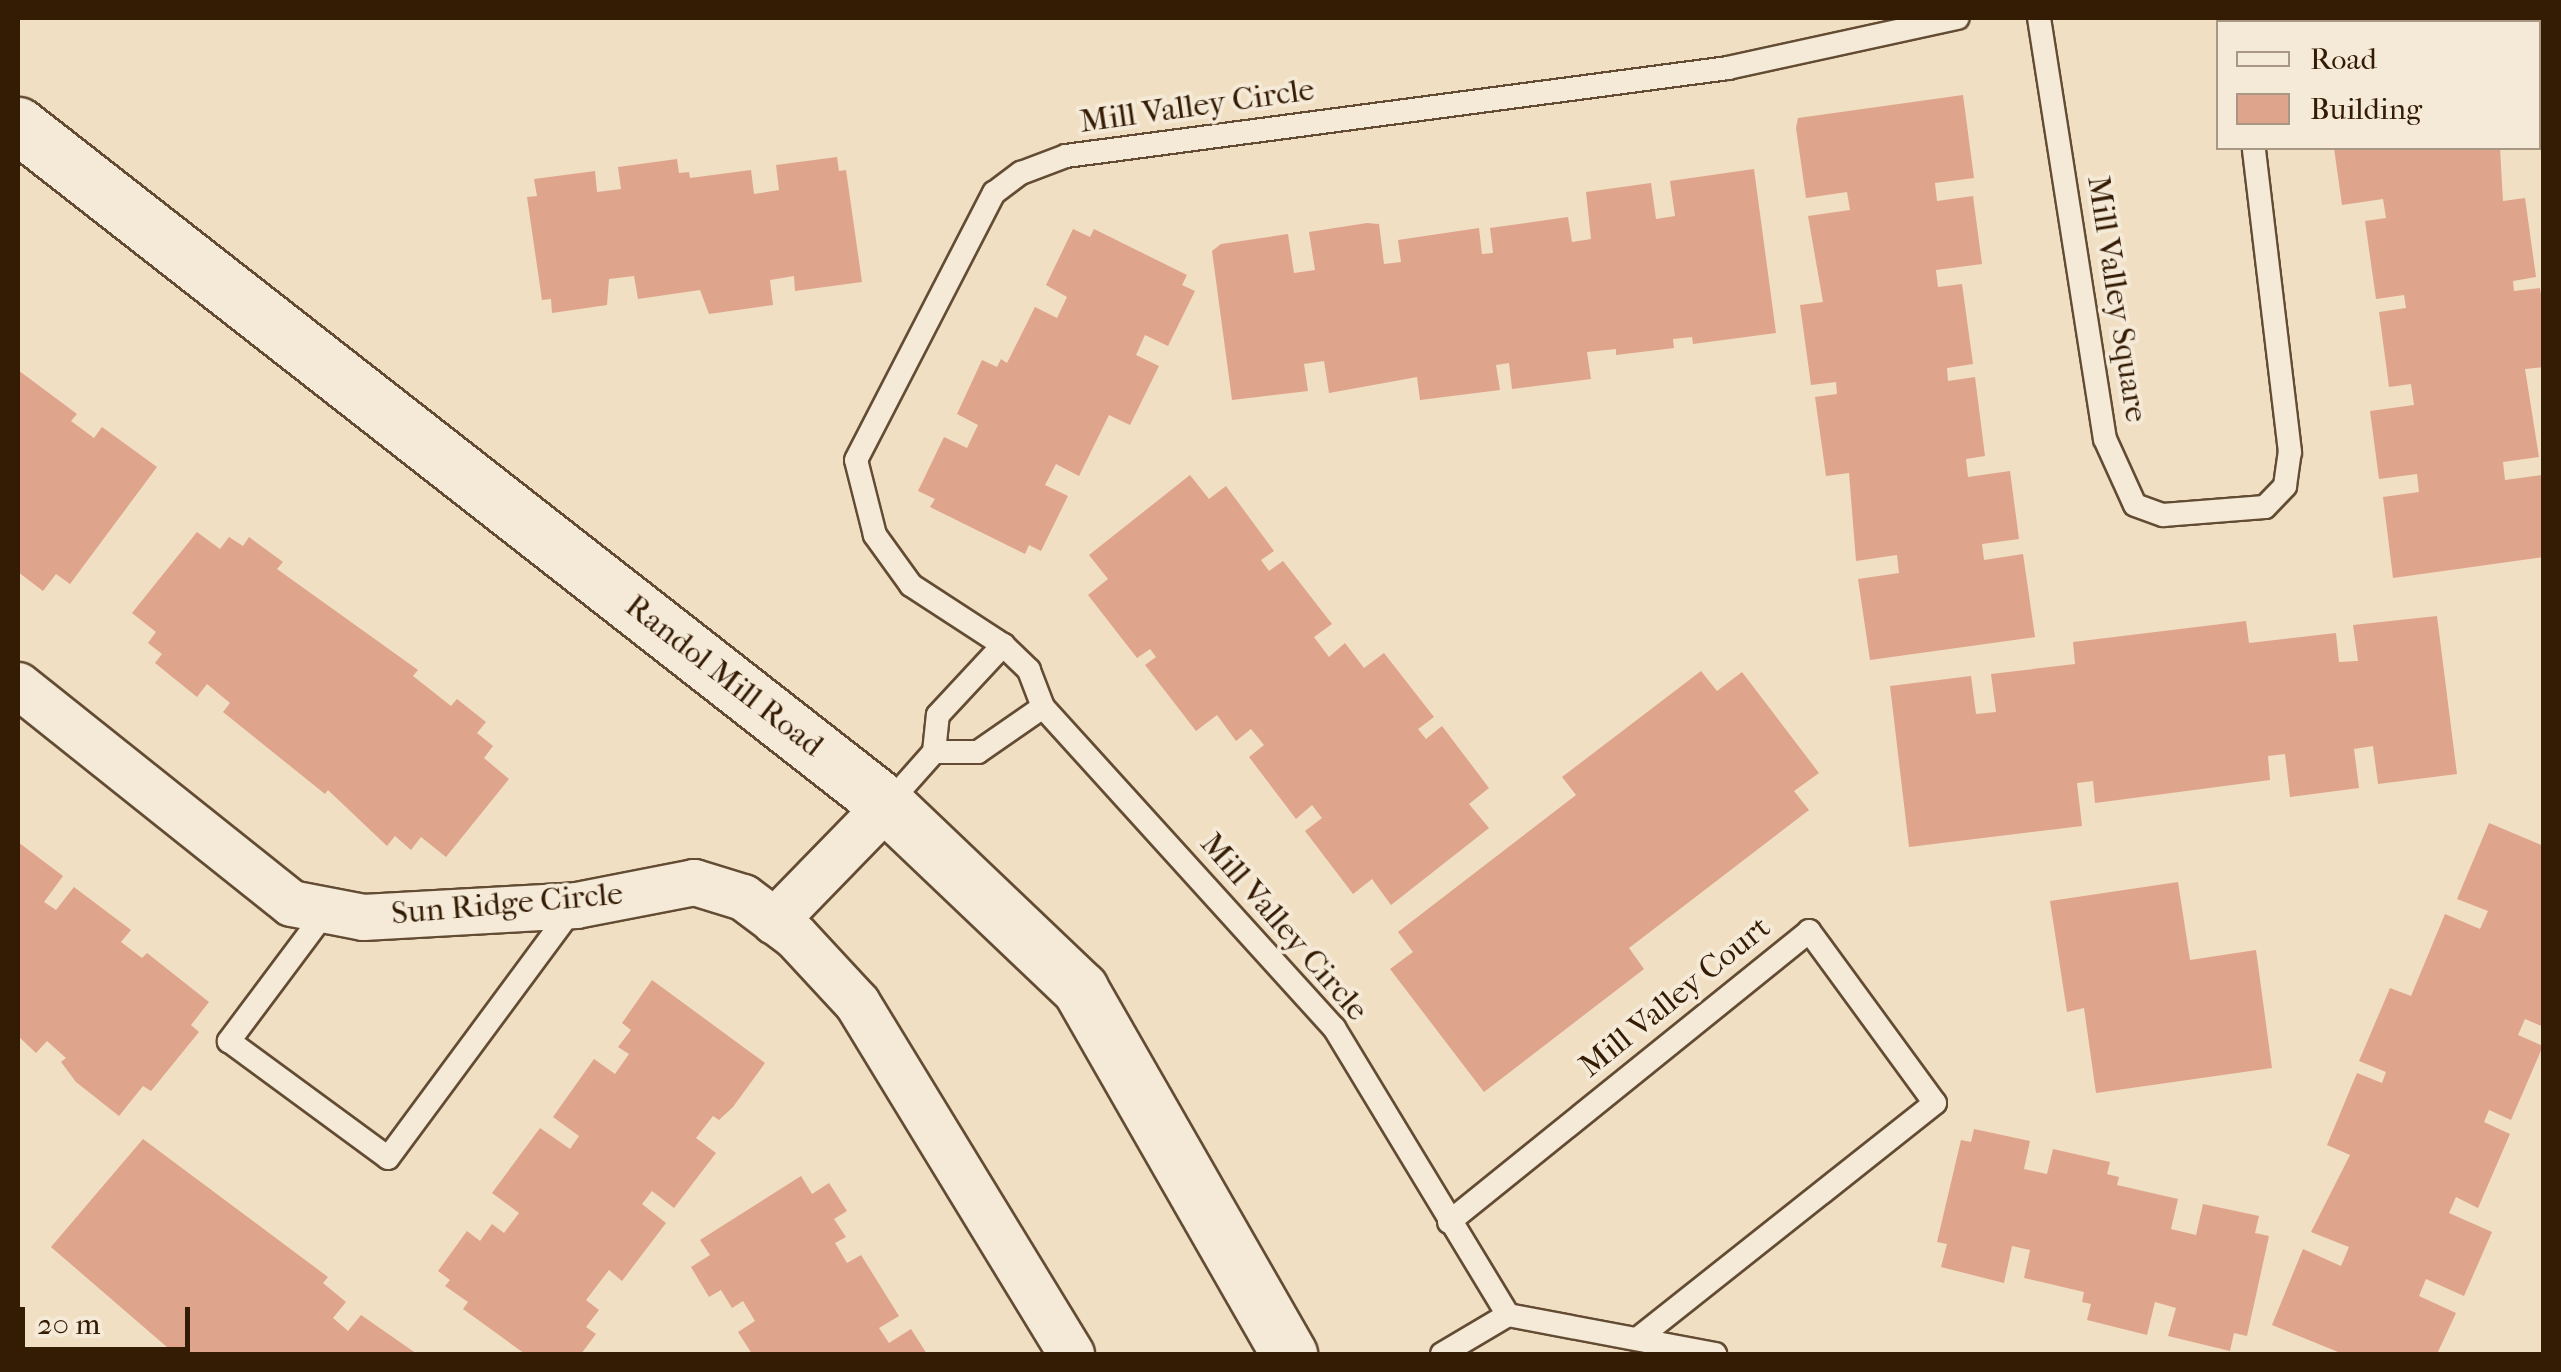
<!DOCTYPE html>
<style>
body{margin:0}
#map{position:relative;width:2561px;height:1372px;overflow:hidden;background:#f0dfc3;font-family:"IM FELL French Canon",serif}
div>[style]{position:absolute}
.building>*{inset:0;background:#dfa48c}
.roads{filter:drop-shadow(2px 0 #634c33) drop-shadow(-2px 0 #634c33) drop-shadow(0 2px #634c33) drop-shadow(0 -2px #634c33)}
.lane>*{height:22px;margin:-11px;padding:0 11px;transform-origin:11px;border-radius:11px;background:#f5ead8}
.street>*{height:45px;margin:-22.5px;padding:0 22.5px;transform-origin:22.5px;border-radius:22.5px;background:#f5ead8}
.secondary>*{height:55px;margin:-27.5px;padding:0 27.5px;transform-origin:27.5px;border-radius:27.5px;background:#f5ead8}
span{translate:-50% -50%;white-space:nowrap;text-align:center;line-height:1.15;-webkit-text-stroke:8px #f5ead8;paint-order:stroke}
.street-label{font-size:32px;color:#341b03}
.frame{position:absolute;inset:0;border:20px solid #341b03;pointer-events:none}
.legend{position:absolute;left:2216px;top:20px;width:325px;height:130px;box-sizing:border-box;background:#f5ead8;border:2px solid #a89783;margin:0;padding:12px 18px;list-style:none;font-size:30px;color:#341b03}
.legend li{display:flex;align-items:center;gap:20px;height:50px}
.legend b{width:50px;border:2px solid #a89783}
.scale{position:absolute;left:20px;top:1307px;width:170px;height:45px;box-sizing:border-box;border:5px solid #341b03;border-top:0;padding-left:12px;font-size:30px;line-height:35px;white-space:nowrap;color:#341b03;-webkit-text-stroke:8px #f5ead8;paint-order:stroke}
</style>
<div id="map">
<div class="building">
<i style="clip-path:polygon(2479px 18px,2480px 22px,2441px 22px,2460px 18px)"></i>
<i style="clip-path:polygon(1963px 95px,1974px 178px,1935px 183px,1937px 201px,1973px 196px,1982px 264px,1936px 270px,1938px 287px,1962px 284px,1973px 364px,1947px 368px,1948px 381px,1975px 377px,1985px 456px,1966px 459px,1968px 477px,2010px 471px,2019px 539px,1982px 544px,1984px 560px,2023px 554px,2035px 637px,1870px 660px,1858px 579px,1899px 573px,1897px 555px,1856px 561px,1849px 473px,1826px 476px,1815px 397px,1837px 394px,1836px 382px,1811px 385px,1800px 305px,1823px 302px,1808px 216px,1850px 210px,1847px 192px,1806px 198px,1796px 128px,1798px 118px)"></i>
<i style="clip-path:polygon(2334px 148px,2500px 148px,2503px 201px,2525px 198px,2536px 277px,2513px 281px,2514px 291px,2540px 288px,2544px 315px,2544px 367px,2525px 369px,2539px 457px,2503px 462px,2505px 480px,2542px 475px,2544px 557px,2393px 578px,2383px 497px,2419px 492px,2417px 474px,2379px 479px,2370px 411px,2414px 405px,2411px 384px,2389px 387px,2379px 312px,2406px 308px,2404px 295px,2376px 299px,2365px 221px,2386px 218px,2383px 199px,2342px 205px)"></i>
<i style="clip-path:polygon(837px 157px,839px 171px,846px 170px,862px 282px,795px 291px,794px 276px,770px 280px,773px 305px,709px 314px,700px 290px,638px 299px,634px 276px,609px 279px,607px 305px,552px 313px,551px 299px,542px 300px,527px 197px,537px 196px,534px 179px,595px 171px,597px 192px,621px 189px,618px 167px,677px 159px,679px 173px,689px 172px,690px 178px,751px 170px,754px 194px,779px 190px,776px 165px)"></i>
<i style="clip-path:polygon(1754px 169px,1776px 333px,1693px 344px,1692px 337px,1673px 339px,1674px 348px,1616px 355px,1616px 349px,1587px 352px,1591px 379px,1512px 389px,1509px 363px,1496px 365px,1500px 390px,1420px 400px,1417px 377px,1329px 393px,1324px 361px,1304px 364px,1308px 391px,1232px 400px,1212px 251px,1221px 244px,1288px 234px,1294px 273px,1315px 270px,1309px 232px,1367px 223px,1379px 224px,1384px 264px,1401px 262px,1398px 240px,1479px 228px,1482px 254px,1493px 253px,1490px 228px,1568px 217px,1572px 242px,1591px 239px,1586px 192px,1651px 183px,1656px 219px,1675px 216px,1670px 181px)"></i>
<i style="clip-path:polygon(1073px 229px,1090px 237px,1094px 229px,1187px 275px,1182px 285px,1195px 291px,1168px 346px,1145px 335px,1136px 355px,1159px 366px,1130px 425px,1109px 415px,1079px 476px,1056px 464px,1045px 485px,1068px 496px,1041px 551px,1029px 545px,1025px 554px,930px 507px,935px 499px,918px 491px,944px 437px,967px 448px,978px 425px,957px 414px,982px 360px,997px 367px,1001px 359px,1007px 363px,1035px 307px,1057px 318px,1067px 297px,1046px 285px)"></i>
<i style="clip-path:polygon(18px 370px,77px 414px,71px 421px,94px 438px,102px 427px,157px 467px,70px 584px,56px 574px,43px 591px,18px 572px)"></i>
<i style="clip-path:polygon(1190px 475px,1209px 499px,1226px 486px,1274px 551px,1261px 560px,1269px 571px,1283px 561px,1332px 624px,1314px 637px,1329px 657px,1345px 643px,1364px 668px,1384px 653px,1434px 717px,1418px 729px,1426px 739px,1442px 726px,1489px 788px,1469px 804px,1489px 828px,1391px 905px,1372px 879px,1353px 894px,1305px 831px,1322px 818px,1312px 805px,1296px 819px,1249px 757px,1264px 745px,1251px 729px,1236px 741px,1217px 715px,1196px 731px,1145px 665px,1156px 657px,1150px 649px,1137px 658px,1088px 595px,1108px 579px,1089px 555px)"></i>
<i style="clip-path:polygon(197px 532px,220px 549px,229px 537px,243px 546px,249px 537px,283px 562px,277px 569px,418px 670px,413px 676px,451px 706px,457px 699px,486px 722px,477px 733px,493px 746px,484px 758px,509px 779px,446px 857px,421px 837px,411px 850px,395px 836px,387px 846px,328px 790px,325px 794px,223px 712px,230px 703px,207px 684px,197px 697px,155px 663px,162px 654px,148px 643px,156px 632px,132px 613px)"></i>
<i style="clip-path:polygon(2437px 616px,2457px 774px,2378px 784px,2373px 746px,2354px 749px,2359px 788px,2290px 797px,2285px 754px,2268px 756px,2270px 780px,2095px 803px,2093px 781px,2077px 783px,2082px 826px,1909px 847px,1890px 686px,1971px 676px,1976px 714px,1996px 712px,1991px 674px,2075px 664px,2073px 642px,2246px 621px,2249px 643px,2336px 633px,2339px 662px,2358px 661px,2353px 625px)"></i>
<i style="clip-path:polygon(1701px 671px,1717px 691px,1742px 672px,1819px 773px,1794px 791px,1809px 810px,1629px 948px,1644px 969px,1484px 1092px,1390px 969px,1413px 952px,1398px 932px,1576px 795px,1562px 777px)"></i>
<i style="clip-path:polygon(2489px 823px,2544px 846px,2544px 1027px,2525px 1019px,2518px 1035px,2543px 1046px,2511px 1120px,2489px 1110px,2484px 1122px,2510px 1134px,2478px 1208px,2456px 1197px,2449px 1213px,2492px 1232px,2464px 1296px,2426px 1279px,2419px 1296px,2456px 1313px,2437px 1354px,2343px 1354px,2272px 1325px,2303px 1249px,2341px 1266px,2349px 1247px,2311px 1232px,2350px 1155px,2327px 1145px,2357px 1073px,2382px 1083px,2386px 1072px,2359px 1061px,2390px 988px,2411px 996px,2445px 914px,2480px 929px,2488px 911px,2457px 899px)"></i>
<i style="clip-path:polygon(18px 842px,63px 876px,44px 902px,56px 910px,74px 887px,131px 930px,121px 942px,142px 958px,147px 953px,209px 1002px,191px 1025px,199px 1032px,151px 1091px,143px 1086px,119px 1116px,76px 1082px,61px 1062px,66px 1058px,47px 1041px,36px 1053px,18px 1036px)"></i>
<i style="clip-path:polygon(2178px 882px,2190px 960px,2256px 950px,2272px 1068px,2096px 1093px,2084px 1008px,2067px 1012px,2050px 901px)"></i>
<i style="clip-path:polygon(652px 980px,765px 1063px,733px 1107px,719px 1120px,713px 1116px,696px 1138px,716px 1153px,674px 1208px,652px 1191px,642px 1204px,666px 1223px,622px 1281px,609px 1270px,586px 1300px,599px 1310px,586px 1327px,596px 1334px,581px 1354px,525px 1354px,463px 1309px,468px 1302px,445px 1286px,450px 1280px,438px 1271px,467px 1231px,480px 1241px,492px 1224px,504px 1233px,519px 1213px,492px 1193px,540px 1128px,570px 1149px,579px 1136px,553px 1117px,594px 1059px,615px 1074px,629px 1054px,618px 1047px,631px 1030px,622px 1023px)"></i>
<i style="clip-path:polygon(1974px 1129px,2030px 1141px,2024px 1169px,2047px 1174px,2053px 1149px,2110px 1162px,2107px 1174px,2119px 1177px,2117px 1185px,2178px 1199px,2171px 1229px,2196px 1235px,2203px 1204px,2259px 1216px,2255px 1233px,2269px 1236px,2247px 1336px,2234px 1333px,2230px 1351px,2168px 1336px,2176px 1308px,2155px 1302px,2147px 1335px,2087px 1320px,2091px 1304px,2082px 1302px,2084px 1292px,2024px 1278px,2030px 1250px,2012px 1246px,2004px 1283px,1941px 1267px,1947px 1244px,1937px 1242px,1961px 1140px,1971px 1142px)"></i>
<i style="clip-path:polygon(143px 1139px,328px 1277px,323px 1283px,346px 1302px,333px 1318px,348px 1331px,361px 1315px,417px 1354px,175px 1354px,51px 1247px)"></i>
<i style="clip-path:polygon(801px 1176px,812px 1194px,829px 1183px,847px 1211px,834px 1219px,846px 1237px,835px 1243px,847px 1263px,861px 1255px,899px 1316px,879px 1328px,889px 1343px,911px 1329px,927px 1354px,752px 1354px,738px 1332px,755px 1321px,743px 1301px,732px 1308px,721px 1290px,709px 1297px,691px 1267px,710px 1255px,700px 1240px)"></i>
</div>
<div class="roads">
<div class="lane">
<i style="left:2039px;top:18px;width:426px;rotate:81.1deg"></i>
<i style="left:2105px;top:439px;width:72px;rotate:65.6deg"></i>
<i style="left:2135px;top:505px;width:30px;rotate:20deg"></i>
<i style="left:2163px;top:515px;width:102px;rotate:-4.5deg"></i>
<i style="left:2265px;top:507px;width:29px;rotate:-46deg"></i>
<i style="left:2285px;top:486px;width:34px;rotate:-82deg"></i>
<i style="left:2290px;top:452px;width:306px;rotate:-96.8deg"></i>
<i style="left:2239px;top:18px;width:4px;rotate:90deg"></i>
<i style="left:934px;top:752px;width:44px"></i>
<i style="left:978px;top:752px;width:79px;rotate:-34.7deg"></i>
<i style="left:887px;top:805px;width:71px;rotate:-48.4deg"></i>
<i style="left:934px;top:752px;width:37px;rotate:-84deg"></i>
<i style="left:938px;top:715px;width:96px;rotate:-47.1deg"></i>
<i style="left:327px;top:910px;width:164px;rotate:126.8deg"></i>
<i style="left:229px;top:1041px;width:197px;rotate:36.3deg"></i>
<i style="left:388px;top:1158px;width:315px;rotate:-53.5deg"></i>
<i style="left:1449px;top:1222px;width:463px;rotate:-38.9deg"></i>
<i style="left:1809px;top:931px;width:213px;rotate:53.8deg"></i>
<i style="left:1935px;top:1103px;width:380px;rotate:141.6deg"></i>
<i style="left:1508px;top:1315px;width:336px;rotate:-121.2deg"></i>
<i style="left:1334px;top:1028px;width:433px;rotate:-132.2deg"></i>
<i style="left:1043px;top:707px;width:40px;rotate:-111deg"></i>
<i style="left:1029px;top:670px;width:36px;rotate:-136deg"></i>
<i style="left:1003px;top:645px;width:110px;rotate:-146.9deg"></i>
<i style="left:911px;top:585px;width:62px;rotate:-125.8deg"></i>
<i style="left:875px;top:535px;width:77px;rotate:-104.2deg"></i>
<i style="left:856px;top:460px;width:301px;rotate:-62.7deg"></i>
<i style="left:994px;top:193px;width:34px;rotate:-37deg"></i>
<i style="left:1021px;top:173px;width:48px;rotate:-20.7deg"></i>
<i style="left:1066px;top:156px;width:668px;rotate:-7.57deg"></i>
<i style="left:1728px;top:68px;width:235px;rotate:-12.3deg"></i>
<i style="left:1442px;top:1354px;width:77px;rotate:-30.6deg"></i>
<i style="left:1508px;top:1315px;width:211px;rotate:10.7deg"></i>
</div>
<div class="street">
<i style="left:18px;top:685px;width:349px;rotate:38.6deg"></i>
<i style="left:291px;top:903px;width:73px;rotate:11deg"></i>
<i style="left:363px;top:917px;width:213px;rotate:-3.2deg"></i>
<i style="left:576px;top:905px;width:120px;rotate:-11deg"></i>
<i style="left:694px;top:882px;width:51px;rotate:17deg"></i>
<i style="left:743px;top:897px;width:65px;rotate:36.9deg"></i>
<i style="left:795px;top:936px;width:91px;rotate:47.2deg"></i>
<i style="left:857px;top:1003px;width:411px;rotate:58.6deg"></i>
<i style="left:774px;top:921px;width:162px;rotate:-45.8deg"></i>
</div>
<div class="secondary">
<i style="left:18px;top:125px;width:1103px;rotate:38.04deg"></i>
<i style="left:887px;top:805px;width:267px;rotate:43.6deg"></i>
<i style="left:1080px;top:989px;width:421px;rotate:60.2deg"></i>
</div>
</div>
<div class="street-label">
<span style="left:1197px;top:106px;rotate:-8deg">Mill Valley Circle</span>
<span style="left:2117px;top:299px;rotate:81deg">Mill Valley Square</span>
<span style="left:724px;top:676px;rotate:38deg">Randol Mill Road</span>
<span style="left:507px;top:904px;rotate:-5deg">Sun Ridge Circle</span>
<span style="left:1284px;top:927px;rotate:49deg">Mill Valley Circle</span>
<span style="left:1675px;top:997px;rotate:-39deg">Mill Valley Court</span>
</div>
<div class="frame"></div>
<ul class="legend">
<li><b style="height:12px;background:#f5ead8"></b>Road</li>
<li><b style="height:28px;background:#dfa48c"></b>Building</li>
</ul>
<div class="scale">20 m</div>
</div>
